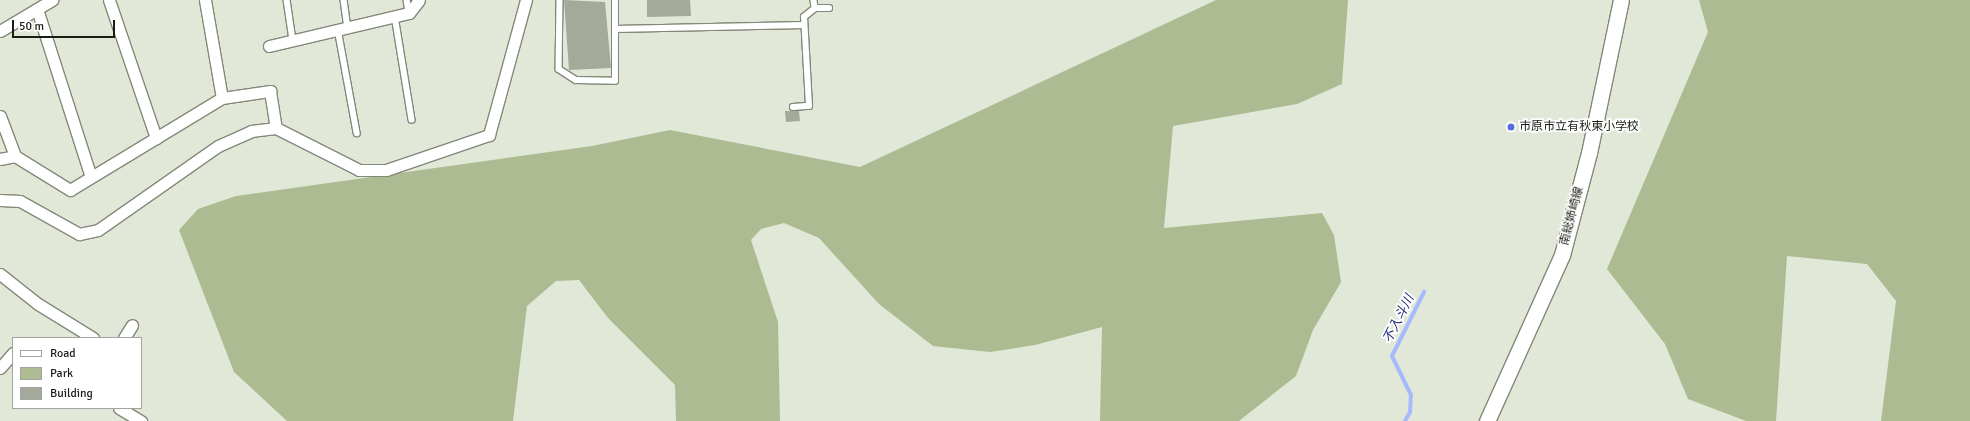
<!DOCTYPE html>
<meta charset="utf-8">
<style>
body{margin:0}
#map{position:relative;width:1970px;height:421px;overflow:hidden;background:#e2e8d7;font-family:Signika,"Noto Sans JP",sans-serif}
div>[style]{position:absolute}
.green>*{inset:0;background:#acbb91}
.stream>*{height:4px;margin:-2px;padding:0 2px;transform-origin:2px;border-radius:2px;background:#a6b9fc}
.building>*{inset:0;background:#a4aa9a}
.roads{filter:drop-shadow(1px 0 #838879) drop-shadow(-1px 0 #838879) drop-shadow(0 1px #838879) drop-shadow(0 -1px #838879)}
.lane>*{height:5.5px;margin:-2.75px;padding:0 2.75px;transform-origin:2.75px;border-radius:2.75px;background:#fff}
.street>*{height:11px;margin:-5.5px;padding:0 5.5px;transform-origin:5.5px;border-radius:5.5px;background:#fff}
.secondary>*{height:15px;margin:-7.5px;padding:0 7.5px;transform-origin:7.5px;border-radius:7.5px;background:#fff}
.dots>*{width:11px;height:11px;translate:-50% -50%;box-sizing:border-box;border:2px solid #fff;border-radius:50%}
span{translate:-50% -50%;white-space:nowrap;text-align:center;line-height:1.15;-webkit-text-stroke:3.5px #fff;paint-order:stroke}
.poi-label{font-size:12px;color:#1a1c16}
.left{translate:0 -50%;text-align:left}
.street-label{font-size:12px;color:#1a1c16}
.water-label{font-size:13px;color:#25307c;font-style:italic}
.legend{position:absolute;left:12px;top:337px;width:130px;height:72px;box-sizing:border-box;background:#fff;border:1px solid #a3a4a2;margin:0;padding:5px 7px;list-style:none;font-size:12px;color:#1a1c16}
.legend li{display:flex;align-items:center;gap:8px;height:20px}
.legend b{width:20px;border:1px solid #a3a4a2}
.scale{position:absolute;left:12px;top:20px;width:103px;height:18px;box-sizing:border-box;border:2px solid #1a1c16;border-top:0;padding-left:5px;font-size:12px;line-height:14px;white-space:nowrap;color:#1a1c16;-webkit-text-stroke:3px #fff;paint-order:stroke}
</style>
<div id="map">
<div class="green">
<i style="clip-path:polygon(1216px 0,1348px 0,1342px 84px,1297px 104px,1173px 126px,1164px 228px,1322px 213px,1334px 235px,1341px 282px,1313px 330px,1296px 376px,1239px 421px,1100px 421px,1102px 327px,1035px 345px,990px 352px,933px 346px,879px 304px,819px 238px,784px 223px,761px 229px,751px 240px,778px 322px,780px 421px,676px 421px,675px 385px,608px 318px,579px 280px,556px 281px,527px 306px,513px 421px,287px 421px,234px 372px,179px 230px,198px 209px,236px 196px,592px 146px,670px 130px,860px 167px)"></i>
<i style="clip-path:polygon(1699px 0,1970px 0,1970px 421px,1881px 421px,1896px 301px,1867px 264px,1787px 256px,1776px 421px,1746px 421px,1688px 399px,1665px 344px,1607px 269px,1708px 32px)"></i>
</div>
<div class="stream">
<i style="left:1405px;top:421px;width:10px;rotate:-61deg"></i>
<i style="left:1410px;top:412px;width:17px;rotate:-87deg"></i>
<i style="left:1411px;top:395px;width:43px;rotate:-116deg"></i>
<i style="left:1392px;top:356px;width:72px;rotate:-63.4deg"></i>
</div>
<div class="building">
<i style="clip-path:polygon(564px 0,605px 2px,611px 68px,569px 70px)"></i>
<i style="clip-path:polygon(647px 0,690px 0,691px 16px,647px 17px)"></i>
<i style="clip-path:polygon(785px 111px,799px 111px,800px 121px,786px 122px)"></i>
</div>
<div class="roads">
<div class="lane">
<i style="left:287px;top:0;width:40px;rotate:81.5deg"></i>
<i style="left:344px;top:0;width:27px;rotate:82deg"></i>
<i style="left:407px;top:0;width:12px;rotate:81deg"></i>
<i style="left:560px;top:0;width:69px;rotate:90.8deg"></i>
<i style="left:559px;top:69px;width:20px;rotate:33deg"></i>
<i style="left:576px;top:80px;width:39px;rotate:1deg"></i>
<i style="left:615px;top:81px;width:81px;rotate:-90deg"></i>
<i style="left:814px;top:0;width:8px;rotate:83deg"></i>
<i style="left:395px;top:16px;width:105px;rotate:80.7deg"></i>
<i style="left:338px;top:29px;width:106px;rotate:79.6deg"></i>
<i style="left:615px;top:29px;width:189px;rotate:-1.2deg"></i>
<i style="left:793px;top:107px;width:16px;rotate:-4deg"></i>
<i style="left:809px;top:106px;width:89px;rotate:-93.2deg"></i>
<i style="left:804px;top:17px;width:14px;rotate:-39deg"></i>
<i style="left:815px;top:8px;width:14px"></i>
</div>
<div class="street">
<i style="left:109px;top:0;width:146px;rotate:71.2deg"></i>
<i style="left:205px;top:0;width:99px;rotate:80.2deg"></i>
<i style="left:37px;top:9px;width:176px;rotate:72.2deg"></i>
<i style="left:0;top:31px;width:61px;rotate:-30.8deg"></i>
<i style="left:269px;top:46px;width:144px;rotate:-13.3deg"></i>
<i style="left:409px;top:13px;width:16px;rotate:-52deg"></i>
<i style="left:0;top:116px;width:43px;rotate:69.4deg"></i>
<i style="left:0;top:159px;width:15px;rotate:-11deg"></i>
<i style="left:15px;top:156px;width:65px;rotate:31.7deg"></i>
<i style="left:70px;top:190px;width:178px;rotate:-31.2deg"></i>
<i style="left:222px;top:98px;width:49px;rotate:-8.3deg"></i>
<i style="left:270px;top:91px;width:37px;rotate:81deg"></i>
<i style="left:0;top:200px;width:20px;rotate:3deg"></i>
<i style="left:20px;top:201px;width:68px;rotate:29.2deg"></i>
<i style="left:79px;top:234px;width:19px;rotate:-12deg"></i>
<i style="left:98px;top:230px;width:146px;rotate:-35deg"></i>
<i style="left:218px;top:146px;width:36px;rotate:-24deg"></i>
<i style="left:251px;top:131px;width:25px;rotate:-7deg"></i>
<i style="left:276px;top:128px;width:93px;rotate:26.8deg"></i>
<i style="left:359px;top:170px;width:27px"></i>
<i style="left:386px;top:170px;width:109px;rotate:-18.8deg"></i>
<i style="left:489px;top:135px;width:140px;rotate:-74.7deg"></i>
<i style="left:0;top:274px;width:48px;rotate:38.3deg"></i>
<i style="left:38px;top:304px;width:65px;rotate:31.7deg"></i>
<i style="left:124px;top:338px;width:15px;rotate:-58deg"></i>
<i style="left:0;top:368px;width:20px;rotate:-49deg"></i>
<i style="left:119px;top:408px;width:26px;rotate:31deg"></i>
</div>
<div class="secondary">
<i style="left:1487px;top:421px;width:182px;rotate:-65.7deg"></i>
<i style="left:1562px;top:255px;width:106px;rotate:-75.2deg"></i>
<i style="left:1589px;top:153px;width:156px;rotate:-78.2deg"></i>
</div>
</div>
<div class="dots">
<i style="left:1511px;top:127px;background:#576ce2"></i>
</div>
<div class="poi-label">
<span class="left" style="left:1519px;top:127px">市原市立有秋東小学校</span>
</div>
<div class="street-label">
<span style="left:1572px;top:216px;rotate:-75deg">南総姉崎線</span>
</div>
<div class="water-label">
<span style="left:1399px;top:319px;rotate:-63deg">不入斗川</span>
</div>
<ul class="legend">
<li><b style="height:5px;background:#fff"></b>Road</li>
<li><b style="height:11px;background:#acbb91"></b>Park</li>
<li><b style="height:11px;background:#a4aa9a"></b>Building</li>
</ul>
<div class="scale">50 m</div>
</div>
